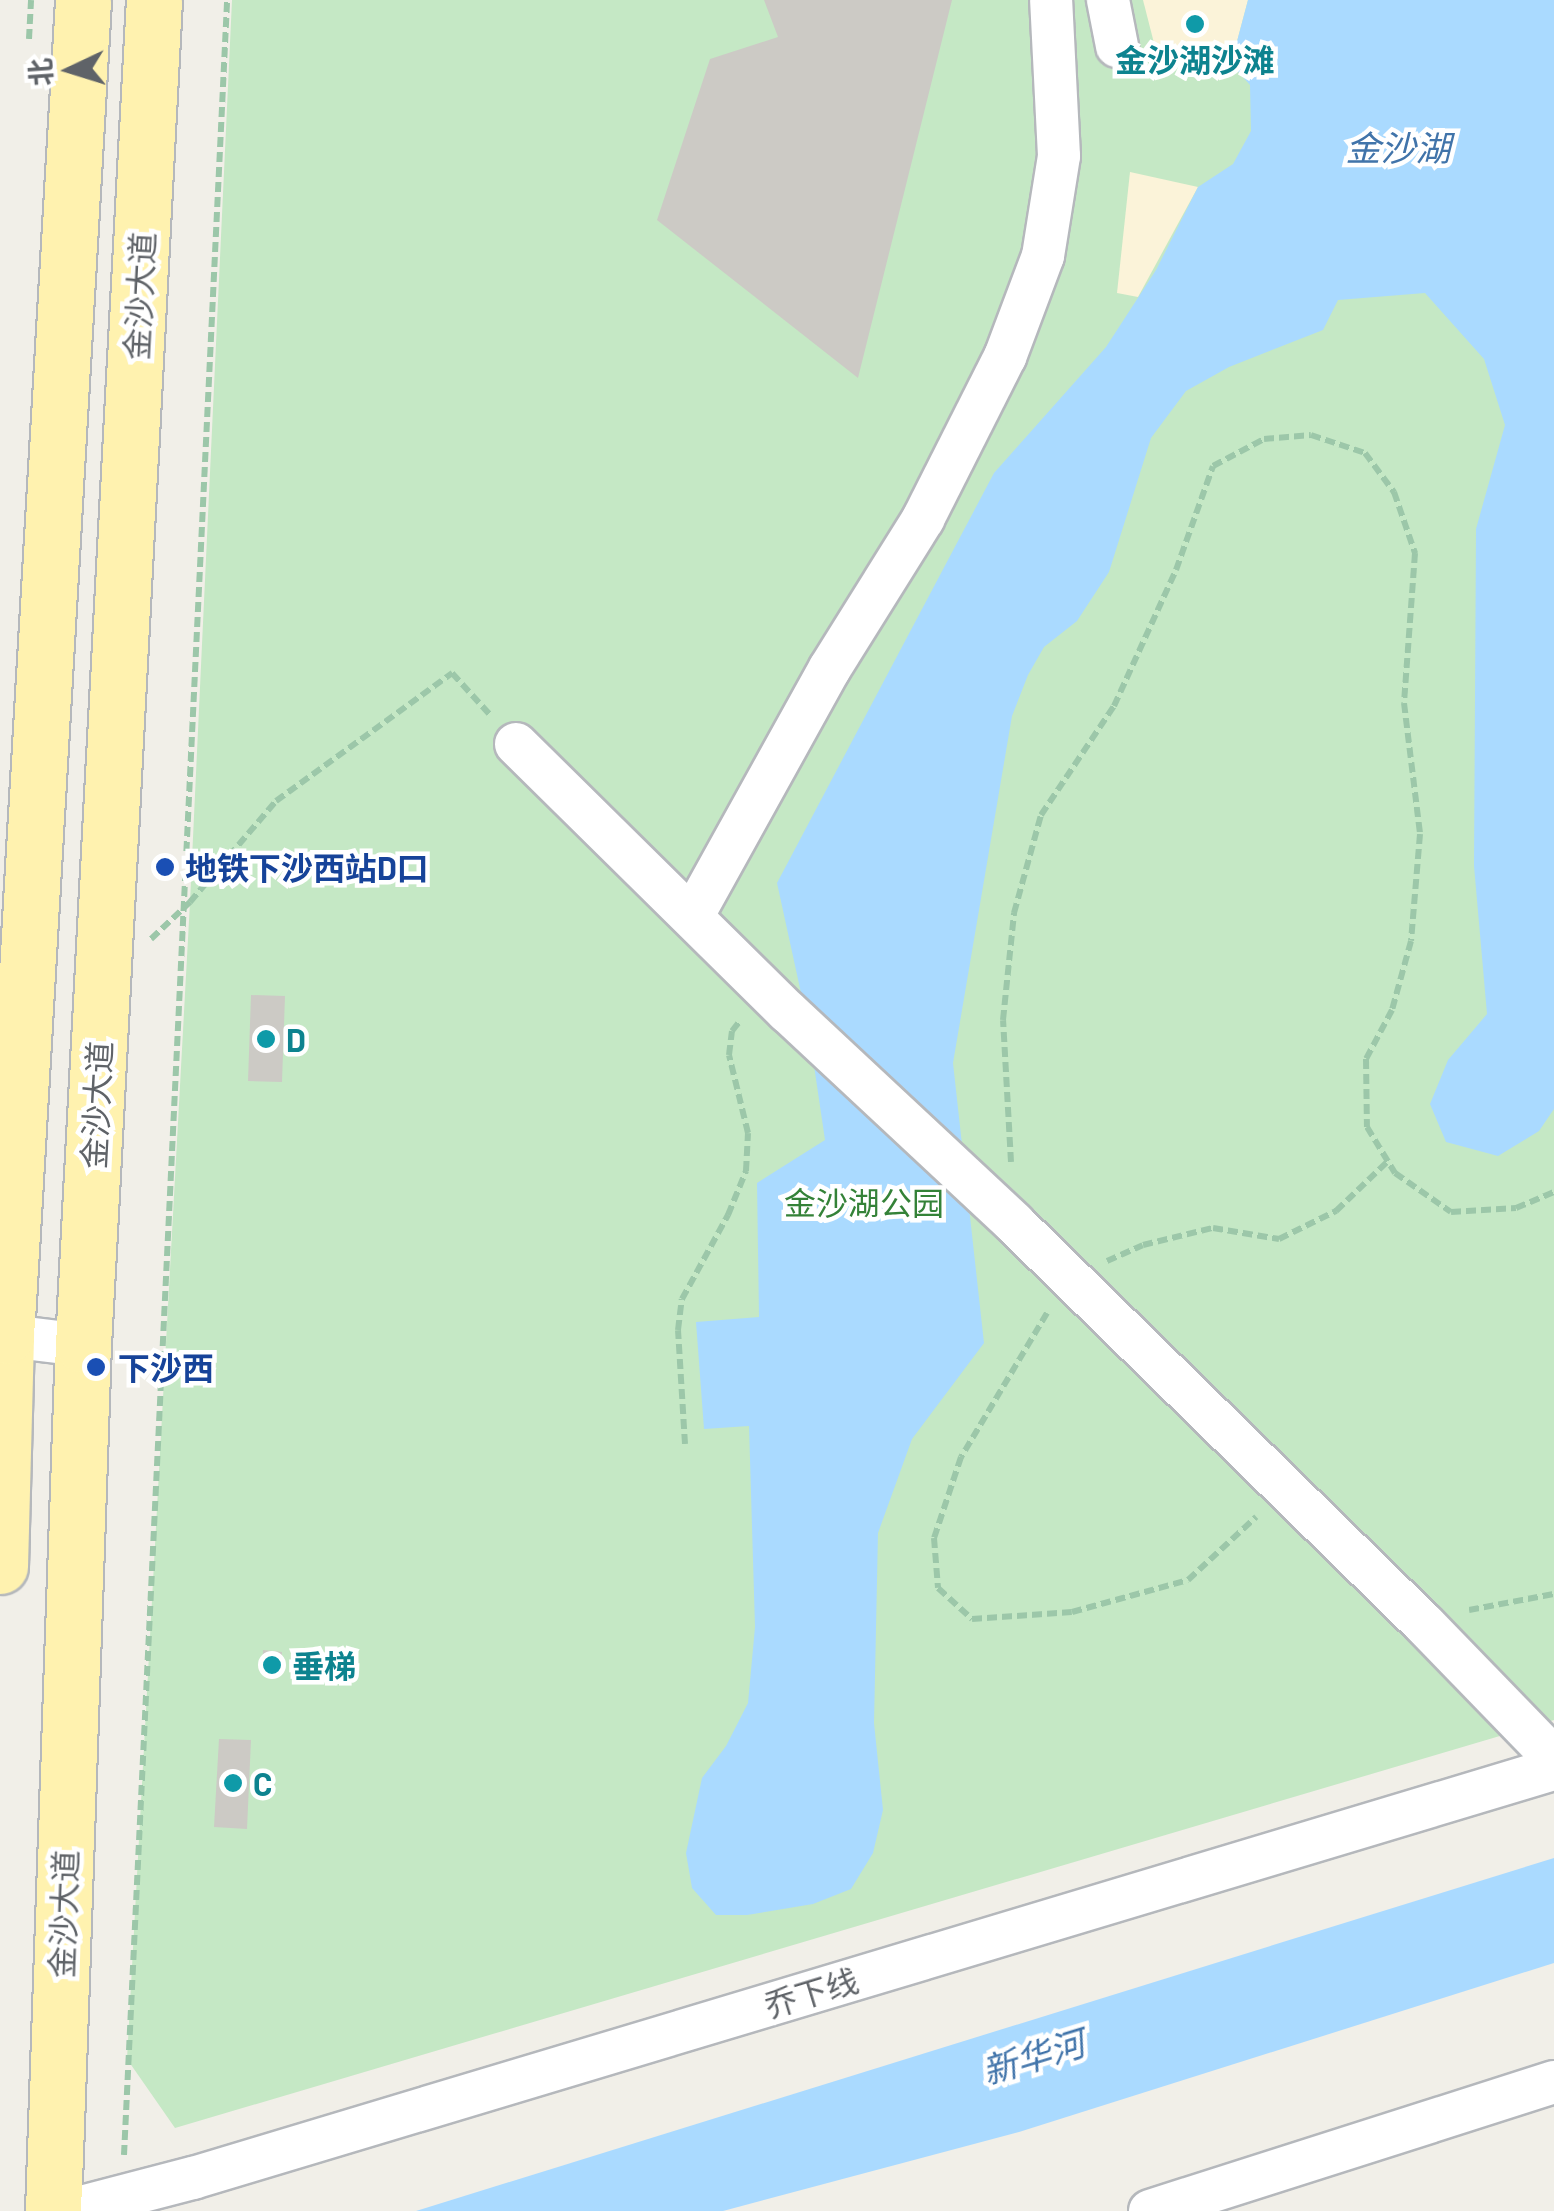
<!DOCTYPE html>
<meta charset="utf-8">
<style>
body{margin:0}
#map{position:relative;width:1554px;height:2211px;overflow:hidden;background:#f1efe8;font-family:Barlow,"Noto Sans SC",sans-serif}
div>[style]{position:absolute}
.green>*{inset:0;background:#c5e8c5}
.sand>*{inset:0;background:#fbf3d9}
.water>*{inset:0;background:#aadaff}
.building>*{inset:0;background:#cccac5}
.path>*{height:6px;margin-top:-3px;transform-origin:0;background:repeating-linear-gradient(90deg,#9cc7a9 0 10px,transparent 0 15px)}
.roads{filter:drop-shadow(2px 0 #b5b8bc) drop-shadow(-2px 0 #b5b8bc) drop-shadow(0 2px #b5b8bc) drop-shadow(0 -2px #b5b8bc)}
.minor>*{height:42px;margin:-21px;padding:0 21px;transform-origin:21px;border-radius:21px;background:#fff}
.major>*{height:55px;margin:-27.5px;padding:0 27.5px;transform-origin:27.5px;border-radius:27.5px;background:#fff2af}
.dots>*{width:28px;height:28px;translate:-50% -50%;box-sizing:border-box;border:5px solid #fff;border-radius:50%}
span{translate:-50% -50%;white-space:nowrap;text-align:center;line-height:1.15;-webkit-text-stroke:9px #fff;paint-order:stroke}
.culture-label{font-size:32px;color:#0d838f;font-weight:700}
.left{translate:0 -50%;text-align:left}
.street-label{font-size:32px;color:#5f6368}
.transit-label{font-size:32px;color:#164399;font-weight:700}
.park-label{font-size:32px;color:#348238}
.water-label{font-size:35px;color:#4174aa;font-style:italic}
.north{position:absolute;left:20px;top:20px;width:100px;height:100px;-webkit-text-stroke:8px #fff;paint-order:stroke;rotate:266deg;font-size:28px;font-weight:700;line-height:40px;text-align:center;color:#5f6368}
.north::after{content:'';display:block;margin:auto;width:35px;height:45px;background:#5f6368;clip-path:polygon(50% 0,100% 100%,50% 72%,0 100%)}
</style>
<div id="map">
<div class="green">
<i style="clip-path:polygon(232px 0,1554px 0,1554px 1720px,175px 2128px,127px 2059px,190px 902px)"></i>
</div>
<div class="sand">
<i style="clip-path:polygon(1143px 0,1248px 0,1231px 64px,1155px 47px)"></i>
<i style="clip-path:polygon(1130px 172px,1198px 187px,1138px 297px,1117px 293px)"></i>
</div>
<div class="water">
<i style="clip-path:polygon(1248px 0,1554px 0,1554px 1109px,1539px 1131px,1498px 1156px,1446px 1142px,1430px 1104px,1448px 1060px,1487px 1014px,1474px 866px,1476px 529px,1505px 425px,1484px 359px,1425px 293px,1338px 300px,1323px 330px,1229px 367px,1186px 391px,1151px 438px,1109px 572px,1077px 621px,1044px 647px,1028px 675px,1012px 716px,953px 1063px,984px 1343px,912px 1439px,878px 1533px,874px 1723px,883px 1810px,873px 1853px,851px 1889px,813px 1904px,747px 1915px,716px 1915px,692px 1888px,686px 1853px,702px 1778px,726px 1746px,748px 1703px,755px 1627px,749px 1426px,704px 1429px,696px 1322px,759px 1317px,757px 1183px,825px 1140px,808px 1025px,777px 883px,994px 473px,1106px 347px,1156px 270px,1198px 187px,1233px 164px,1251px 131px,1250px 85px,1231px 64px)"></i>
<i style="clip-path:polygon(1554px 1858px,1554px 1963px,1019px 2132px,723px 2211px,416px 2211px)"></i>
</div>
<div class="building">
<i style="clip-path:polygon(764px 0,952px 0,858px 378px,657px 220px,710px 59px,778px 37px)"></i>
<i style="clip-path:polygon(251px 995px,285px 996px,282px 1082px,248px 1081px)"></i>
<i style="clip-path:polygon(263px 1650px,282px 1652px,281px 1674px,262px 1673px)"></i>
<i style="clip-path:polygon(219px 1739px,251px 1740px,247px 1829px,214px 1827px)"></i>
</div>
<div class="path">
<i style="left:29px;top:39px;width:39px;rotate:-87deg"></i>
<i style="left:151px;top:939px;width:54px;rotate:-43.5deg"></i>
<i style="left:190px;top:902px;width:133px;rotate:-49.6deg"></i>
<i style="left:276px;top:801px;width:218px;rotate:-36deg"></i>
<i style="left:452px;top:673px;width:59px;rotate:47.7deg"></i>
<i style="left:1011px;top:1162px;width:142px;rotate:-93.2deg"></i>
<i style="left:1003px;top:1020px;width:108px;rotate:-84.1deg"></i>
<i style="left:1014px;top:913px;width:102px;rotate:-74.6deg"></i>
<i style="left:1041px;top:815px;width:131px;rotate:-56.2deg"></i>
<i style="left:1114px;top:706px;width:149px;rotate:-65.5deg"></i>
<i style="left:1176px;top:570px;width:110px;rotate:-70.4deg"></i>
<i style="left:1213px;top:466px;width:58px;rotate:-27.9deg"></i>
<i style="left:1264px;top:439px;width:47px;rotate:-4.9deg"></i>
<i style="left:1311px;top:435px;width:57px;rotate:18.4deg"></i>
<i style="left:1365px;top:453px;width:49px;rotate:53.4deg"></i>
<i style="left:1394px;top:492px;width:65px;rotate:71deg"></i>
<i style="left:1415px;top:553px;width:150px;rotate:94.2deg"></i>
<i style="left:1404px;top:703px;width:132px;rotate:83deg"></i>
<i style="left:1420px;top:834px;width:107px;rotate:94.8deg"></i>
<i style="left:1411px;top:941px;width:72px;rotate:105.4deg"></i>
<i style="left:1392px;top:1010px;width:55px;rotate:118deg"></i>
<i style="left:1366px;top:1059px;width:68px;rotate:89.2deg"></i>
<i style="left:1367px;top:1127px;width:54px;rotate:58.7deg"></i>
<i style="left:1395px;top:1173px;width:68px;rotate:34.9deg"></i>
<i style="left:1451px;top:1212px;width:65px;rotate:-3.5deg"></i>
<i style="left:1516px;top:1208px;width:41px;rotate:-22.8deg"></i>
<i style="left:1107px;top:1261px;width:39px;rotate:-24deg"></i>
<i style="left:1143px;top:1245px;width:72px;rotate:-13.7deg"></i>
<i style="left:1213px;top:1228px;width:67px;rotate:9.5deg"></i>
<i style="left:1279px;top:1239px;width:64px;rotate:-26.2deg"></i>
<i style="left:1336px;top:1211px;width:72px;rotate:-43.9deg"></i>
<i style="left:1047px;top:1313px;width:168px;rotate:120.8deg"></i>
<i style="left:961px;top:1457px;width:85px;rotate:108.4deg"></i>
<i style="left:934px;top:1538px;width:50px;rotate:85.4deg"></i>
<i style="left:938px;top:1588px;width:46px;rotate:42.4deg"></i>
<i style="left:972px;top:1619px;width:100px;rotate:-4deg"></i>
<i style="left:1072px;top:1612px;width:120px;rotate:-15.4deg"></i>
<i style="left:1188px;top:1580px;width:93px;rotate:-42.8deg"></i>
<i style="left:685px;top:1444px;width:114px;rotate:-93.5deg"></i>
<i style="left:678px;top:1330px;width:31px;rotate:-83deg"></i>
<i style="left:682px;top:1299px;width:96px;rotate:-61.3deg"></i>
<i style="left:728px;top:1215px;width:48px;rotate:-67.8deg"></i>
<i style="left:746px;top:1171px;width:38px;rotate:-87deg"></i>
<i style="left:748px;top:1133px;width:80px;rotate:-103.7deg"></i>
<i style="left:729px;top:1055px;width:24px;rotate:-83deg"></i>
<i style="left:732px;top:1031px;width:11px;rotate:-52deg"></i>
<i style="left:1469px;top:1610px;width:86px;rotate:-10.7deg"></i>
<i style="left:124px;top:2155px;width:2157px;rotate:-87.26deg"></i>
</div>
<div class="roads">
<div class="minor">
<i style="left:1108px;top:0;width:47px;rotate:78.9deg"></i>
<i style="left:516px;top:744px;width:382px;rotate:44.6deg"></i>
<i style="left:788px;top:1012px;width:309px;rotate:43deg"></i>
<i style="left:1014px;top:1223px;width:575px;rotate:44.37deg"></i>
<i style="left:1425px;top:1625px;width:185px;rotate:45.9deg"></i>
<i style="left:693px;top:915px;width:282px;rotate:-61deg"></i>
<i style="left:830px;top:668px;width:176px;rotate:-58deg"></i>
<i style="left:923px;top:519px;width:182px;rotate:-63.2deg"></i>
<i style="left:1005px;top:357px;width:108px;rotate:-69.4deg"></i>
<i style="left:1043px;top:256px;width:101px;rotate:-80.9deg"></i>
<i style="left:1059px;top:156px;width:156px;rotate:-92.9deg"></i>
<i style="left:0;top:1335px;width:84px;rotate:6.9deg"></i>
<i style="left:66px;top:2211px;width:131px;rotate:-14.6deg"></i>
<i style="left:193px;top:2178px;width:1421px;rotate:-16.73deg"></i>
<i style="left:1150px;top:2211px;width:424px;rotate:-17.7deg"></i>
</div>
<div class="major">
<i style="left:0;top:1566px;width:230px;rotate:-88.5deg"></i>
<i style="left:6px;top:1336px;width:1338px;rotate:-86.7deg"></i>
<i style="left:53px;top:2211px;width:867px;rotate:-88.02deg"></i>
<i style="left:83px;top:1345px;width:1347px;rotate:-86.98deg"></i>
</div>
</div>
<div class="dots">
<i style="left:1195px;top:24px;background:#0f9aa8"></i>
<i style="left:165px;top:867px;background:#1a4fb4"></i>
<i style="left:266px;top:1039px;background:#0f9aa8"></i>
<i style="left:96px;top:1367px;background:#1a4fb4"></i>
<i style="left:272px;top:1665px;background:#0f9aa8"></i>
<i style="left:233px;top:1783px;background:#0f9aa8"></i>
</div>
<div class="culture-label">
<span style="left:1195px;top:59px">金沙湖沙滩</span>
<span class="left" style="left:286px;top:1039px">D</span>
<span class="left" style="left:292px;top:1665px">垂梯</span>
<span class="left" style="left:253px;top:1783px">C</span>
</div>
<div class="street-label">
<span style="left:139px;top:296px;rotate:-87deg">金沙大道</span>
<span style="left:96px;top:1105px;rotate:-87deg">金沙大道</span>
<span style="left:63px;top:1914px;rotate:-88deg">金沙大道</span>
<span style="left:811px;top:1992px;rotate:-17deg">乔下线</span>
</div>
<div class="transit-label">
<span class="left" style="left:185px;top:867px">地铁下沙西站D口</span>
<span class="left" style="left:118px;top:1367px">下沙西</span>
</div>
<div class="park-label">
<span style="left:864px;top:1202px">金沙湖公园</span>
</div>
<div class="water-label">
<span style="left:1398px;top:147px">金沙湖</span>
<span style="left:1033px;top:2056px;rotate:-17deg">新华河</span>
</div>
<div class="north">北</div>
</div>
